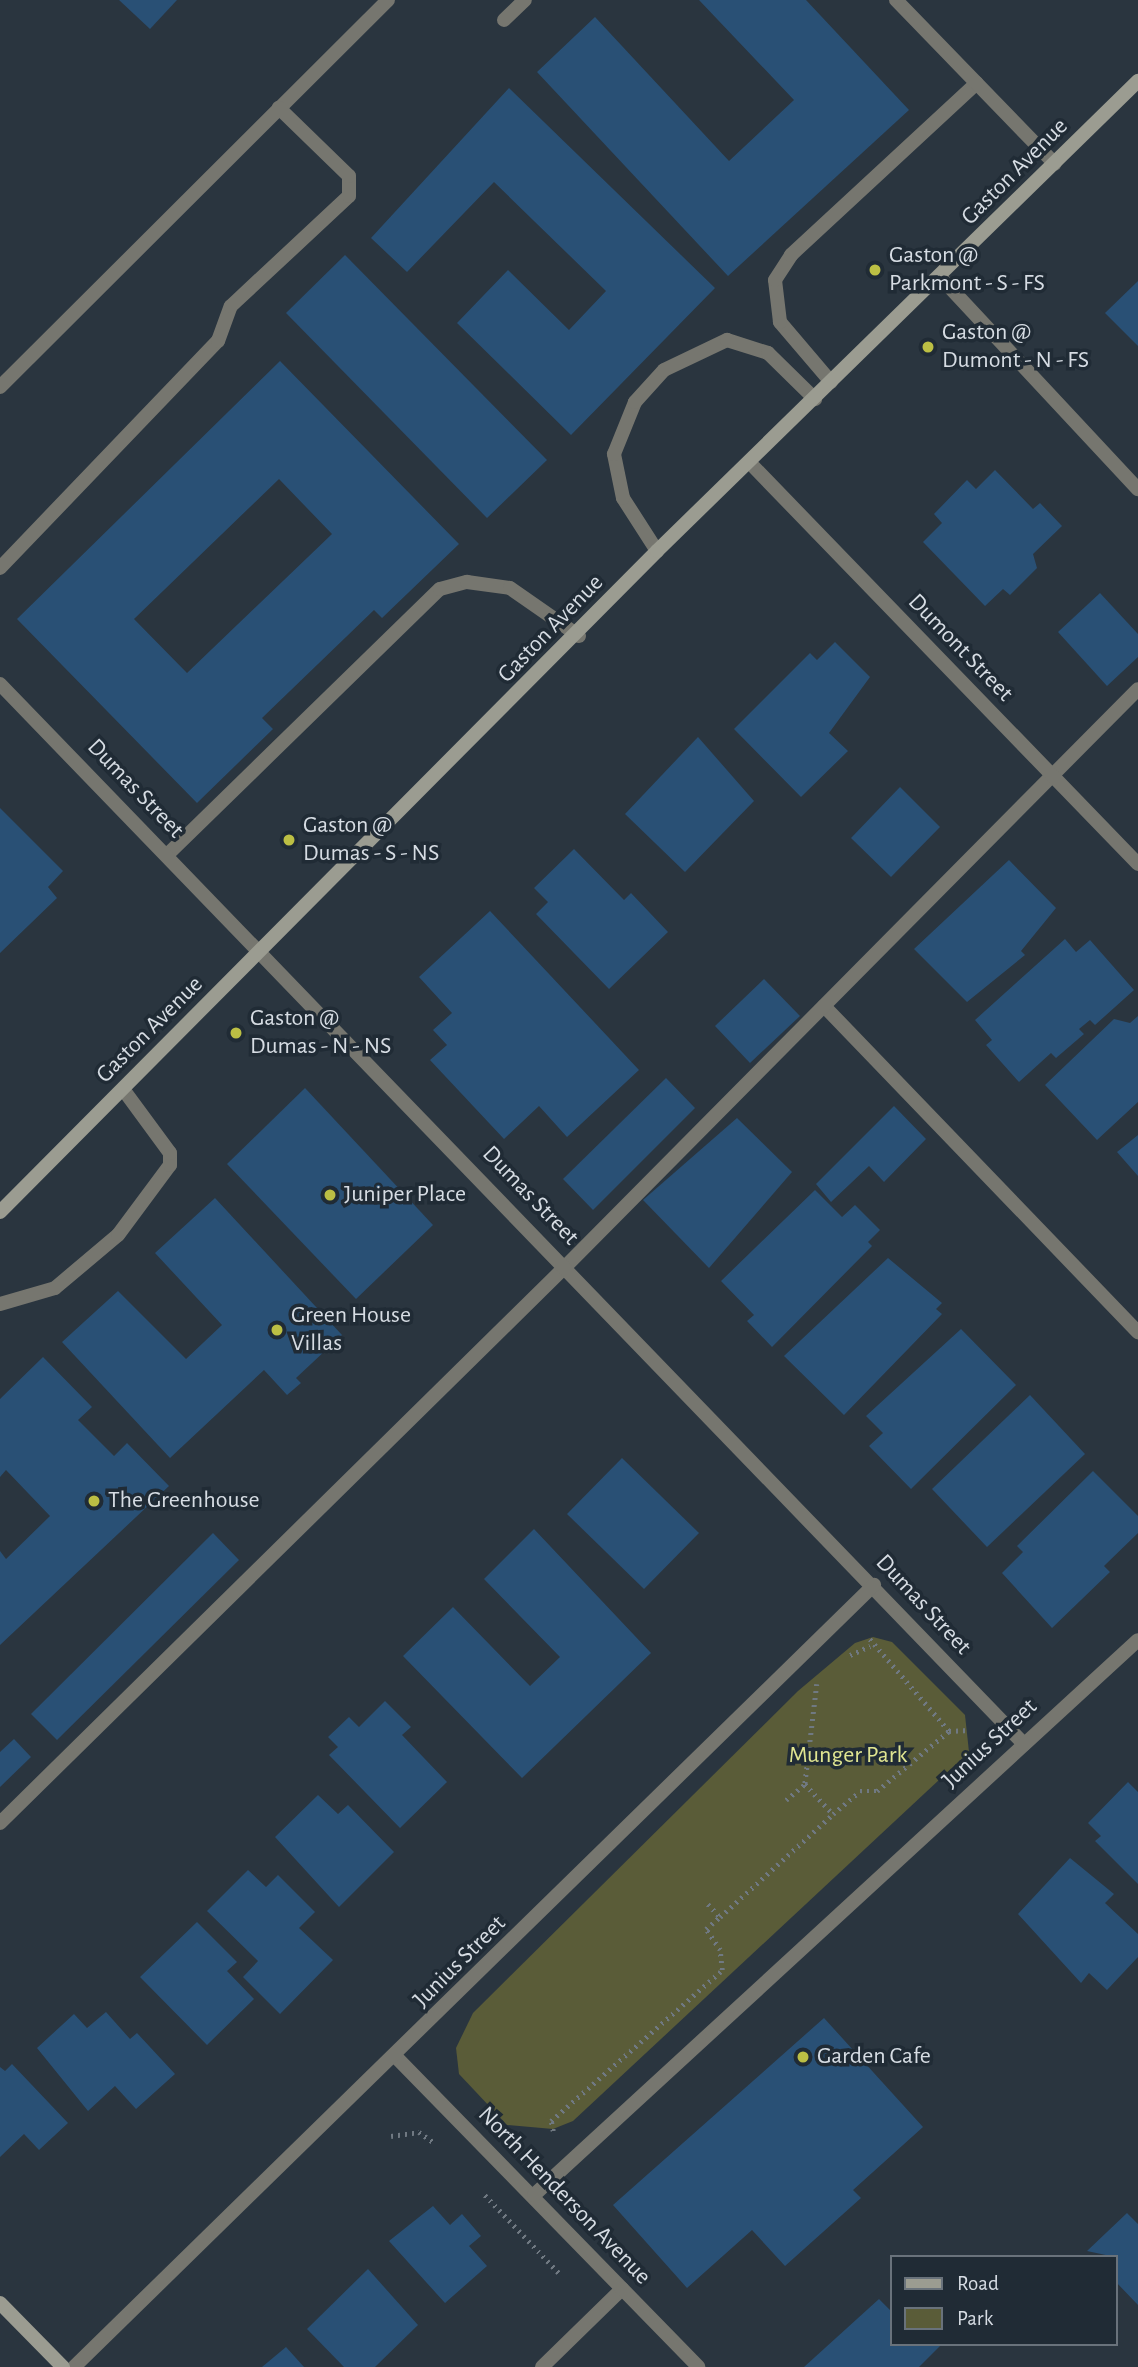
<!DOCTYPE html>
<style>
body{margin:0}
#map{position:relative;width:1138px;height:2367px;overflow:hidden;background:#2a353f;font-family:"Alegreya Sans",sans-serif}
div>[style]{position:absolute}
.green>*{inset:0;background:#5a5c38}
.building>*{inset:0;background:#295075}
.path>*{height:4.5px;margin-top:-2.25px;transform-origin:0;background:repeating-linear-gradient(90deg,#707982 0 2px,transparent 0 7px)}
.service>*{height:14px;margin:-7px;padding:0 7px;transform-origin:7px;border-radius:7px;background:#76766f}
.minor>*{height:14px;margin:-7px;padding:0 7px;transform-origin:7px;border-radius:7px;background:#76766f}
.secondary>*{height:14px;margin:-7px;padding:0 7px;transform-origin:7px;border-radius:7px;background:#9b9c91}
.dots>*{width:19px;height:19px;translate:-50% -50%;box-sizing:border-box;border:4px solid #202b35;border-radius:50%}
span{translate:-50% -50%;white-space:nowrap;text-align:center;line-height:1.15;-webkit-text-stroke:7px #202b35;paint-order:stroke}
.street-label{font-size:24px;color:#d6dce3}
.poi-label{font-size:24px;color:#d6dce3}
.left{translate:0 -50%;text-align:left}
.park-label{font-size:24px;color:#e0e591}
.legend{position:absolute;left:890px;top:2255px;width:228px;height:91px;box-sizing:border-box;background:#202b35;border:2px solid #69727b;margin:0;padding:9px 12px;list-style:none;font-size:21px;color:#d6dce3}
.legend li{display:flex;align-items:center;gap:14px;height:35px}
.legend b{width:35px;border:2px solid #69727b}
</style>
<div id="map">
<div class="green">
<i style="clip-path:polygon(873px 1637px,892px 1642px,965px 1715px,969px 1752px,573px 2121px,553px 2129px,507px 2125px,459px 2074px,456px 2048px,473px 2013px,798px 1691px,855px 1643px)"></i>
</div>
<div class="building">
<i style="clip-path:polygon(119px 0,177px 0,150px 29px)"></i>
<i style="clip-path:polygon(699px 0,806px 0,909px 110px,728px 276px,537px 72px,595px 17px,729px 161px,794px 100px)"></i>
<i style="clip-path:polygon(509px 88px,715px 288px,571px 435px,457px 323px,508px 270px,569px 330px,606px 291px,494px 182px,407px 272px,371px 238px)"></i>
<i style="clip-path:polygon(345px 255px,547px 460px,487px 518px,286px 313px)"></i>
<i style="clip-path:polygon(1138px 281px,1138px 346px,1105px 313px)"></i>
<i style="clip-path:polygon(evenodd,280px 361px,459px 544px,382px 618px,374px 610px,262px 718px,273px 729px,197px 803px,17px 619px,280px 361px,279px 479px,332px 534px,187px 673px,134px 619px,279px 479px)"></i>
<i style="clip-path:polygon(995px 470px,1033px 509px,1040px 503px,1062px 526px,1033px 554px,1037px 568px,1010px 595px,1003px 589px,985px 606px,923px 542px,942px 523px,934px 514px,967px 480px,976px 489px)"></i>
<i style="clip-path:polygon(1100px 593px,1138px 634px,1138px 657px,1107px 686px,1058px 632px)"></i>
<i style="clip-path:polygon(835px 642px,870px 677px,829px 733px,848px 751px,801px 797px,734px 729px,810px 653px,817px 660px)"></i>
<i style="clip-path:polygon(698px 737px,754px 801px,685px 872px,625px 814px)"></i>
<i style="clip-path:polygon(900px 787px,940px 827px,891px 877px,851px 838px)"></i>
<i style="clip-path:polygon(0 808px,63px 871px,48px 887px,57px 898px,0 953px)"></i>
<i style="clip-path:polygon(574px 849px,624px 900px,631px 893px,668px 932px,609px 989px,536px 914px,548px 902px,534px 888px)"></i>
<i style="clip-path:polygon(1009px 860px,1056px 908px,1021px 951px,1025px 955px,967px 1002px,914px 949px)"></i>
<i style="clip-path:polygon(490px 911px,639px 1070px,567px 1137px,539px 1106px,504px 1139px,430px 1060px,447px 1045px,433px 1030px,452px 1013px,419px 977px)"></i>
<i style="clip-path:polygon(1065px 939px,1076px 952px,1090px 940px,1134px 990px,1095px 1025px,1090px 1020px,1079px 1029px,1084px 1034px,1056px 1058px,1051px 1053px,1019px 1082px,986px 1045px,992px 1040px,975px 1020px)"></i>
<i style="clip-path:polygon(764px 979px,800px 1016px,750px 1063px,715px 1026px)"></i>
<i style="clip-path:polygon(1138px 1016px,1138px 1102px,1097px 1140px,1045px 1085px,1114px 1019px,1130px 1023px)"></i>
<i style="clip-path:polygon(666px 1078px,695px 1108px,593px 1210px,563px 1179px)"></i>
<i style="clip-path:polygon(305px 1088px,433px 1225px,356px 1299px,227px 1164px)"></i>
<i style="clip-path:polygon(894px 1106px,926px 1139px,884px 1182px,869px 1166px,831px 1202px,816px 1184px)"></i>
<i style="clip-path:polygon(737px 1118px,792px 1172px,709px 1268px,643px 1200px)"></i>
<i style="clip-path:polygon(1138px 1135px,1138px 1176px,1117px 1152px)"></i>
<i style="clip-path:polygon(815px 1190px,842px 1217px,855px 1205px,880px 1230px,868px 1242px,872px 1246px,772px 1347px,747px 1321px,754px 1315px,721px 1281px)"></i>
<i style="clip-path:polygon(215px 1198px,342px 1335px,296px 1378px,301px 1383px,287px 1395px,264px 1370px,170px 1458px,62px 1342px,118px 1291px,186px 1359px,222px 1325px,155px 1253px)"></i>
<i style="clip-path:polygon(888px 1258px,942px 1303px,936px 1309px,942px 1314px,844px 1415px,784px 1356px)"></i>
<i style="clip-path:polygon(961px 1329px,1016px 1385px,911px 1489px,869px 1446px,883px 1433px,866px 1416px)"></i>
<i style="clip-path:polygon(43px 1357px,92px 1407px,78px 1420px,114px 1456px,127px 1443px,169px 1486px,0 1645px,0 1551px,6px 1559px,50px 1516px,6px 1470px,0 1477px,0 1399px)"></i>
<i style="clip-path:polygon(1030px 1395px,1085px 1454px,987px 1547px,932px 1489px)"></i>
<i style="clip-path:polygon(622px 1458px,699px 1533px,644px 1589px,567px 1514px)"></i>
<i style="clip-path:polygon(1093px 1471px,1138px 1516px,1138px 1533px,1104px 1566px,1110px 1572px,1052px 1628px,1002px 1573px,1023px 1552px,1017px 1546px)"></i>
<i style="clip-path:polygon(534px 1529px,651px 1653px,522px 1778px,403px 1656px,453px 1607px,530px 1686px,560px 1657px,484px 1579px)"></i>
<i style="clip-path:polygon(213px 1533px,239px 1560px,57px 1740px,31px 1714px)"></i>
<i style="clip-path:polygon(385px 1701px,411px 1727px,402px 1735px,447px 1782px,400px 1828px,329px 1755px,338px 1747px,328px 1737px,349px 1717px,359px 1727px)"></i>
<i style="clip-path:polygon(14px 1739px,31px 1757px,0 1787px,0 1752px)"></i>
<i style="clip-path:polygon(1128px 1782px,1138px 1792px,1138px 1884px,1095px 1841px,1101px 1836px,1088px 1823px)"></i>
<i style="clip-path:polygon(318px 1795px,338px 1814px,348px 1805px,394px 1852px,339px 1907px,275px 1837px)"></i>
<i style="clip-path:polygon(1070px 1858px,1114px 1894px,1105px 1903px,1138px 1934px,1138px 1957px,1107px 1990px,1089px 1973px,1081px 1983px,1018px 1914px)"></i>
<i style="clip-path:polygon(248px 1870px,266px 1887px,278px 1875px,315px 1912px,299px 1928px,333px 1960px,280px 2014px,243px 1977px,258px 1961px,207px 1911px)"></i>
<i style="clip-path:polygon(197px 1922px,237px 1962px,227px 1971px,254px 1999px,207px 2045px,140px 1977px)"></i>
<i style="clip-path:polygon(106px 2012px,130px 2039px,137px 2033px,175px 2074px,136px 2109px,115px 2086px,88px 2111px,37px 2048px,74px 2014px,87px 2028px)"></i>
<i style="clip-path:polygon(824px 2018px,923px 2127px,853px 2190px,861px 2198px,785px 2266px,752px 2230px,687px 2288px,613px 2205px)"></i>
<i style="clip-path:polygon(12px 2064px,68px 2123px,39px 2150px,24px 2134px,0 2157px,0 2067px,5px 2071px)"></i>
<i style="clip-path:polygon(433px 2206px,450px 2225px,462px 2214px,481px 2236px,469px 2246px,487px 2266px,445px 2303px,389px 2241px)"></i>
<i style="clip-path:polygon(1127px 2213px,1138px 2224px,1138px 2305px,1115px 2281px,1115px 2257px,1087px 2251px)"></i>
<i style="clip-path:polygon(368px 2269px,418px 2325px,375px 2367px,344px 2367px,307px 2329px)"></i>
<i style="clip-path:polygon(879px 2299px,891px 2311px,891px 2344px,942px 2344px,919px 2367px,804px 2367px)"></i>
<i style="clip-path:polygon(286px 2347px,304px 2367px,262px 2367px)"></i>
</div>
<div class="path">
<i style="left:870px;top:1639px;width:121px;rotate:49.3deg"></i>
<i style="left:949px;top:1731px;width:20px;rotate:-3deg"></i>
<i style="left:850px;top:1655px;width:22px;rotate:-24deg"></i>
<i style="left:817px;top:1684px;width:101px;rotate:96.8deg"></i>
<i style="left:805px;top:1784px;width:41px;rotate:47deg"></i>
<i style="left:833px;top:1814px;width:35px;rotate:-40deg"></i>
<i style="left:860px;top:1791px;width:17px"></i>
<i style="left:877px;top:1791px;width:94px;rotate:-39.8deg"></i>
<i style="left:786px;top:1800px;width:25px;rotate:-40deg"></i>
<i style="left:708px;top:1904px;width:18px;rotate:47deg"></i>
<i style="left:720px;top:1917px;width:153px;rotate:-42.3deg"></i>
<i style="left:553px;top:2131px;width:10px;rotate:-101deg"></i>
<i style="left:551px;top:2121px;width:228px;rotate:-41.4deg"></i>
<i style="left:722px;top:1970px;width:20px;rotate:-96deg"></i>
<i style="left:720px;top:1950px;width:25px;rotate:-124deg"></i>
<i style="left:706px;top:1929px;width:18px;rotate:-41deg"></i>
<i style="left:391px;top:2136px;width:28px;rotate:-8deg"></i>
<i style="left:419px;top:2132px;width:19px;rotate:35deg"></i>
<i style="left:485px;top:2195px;width:109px;rotate:46.5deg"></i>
</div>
<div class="service">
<i style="left:504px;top:20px;width:29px;rotate:-44deg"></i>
<i style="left:941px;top:278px;width:289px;rotate:47deg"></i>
<i style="left:831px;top:382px;width:79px;rotate:-130.4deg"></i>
<i style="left:780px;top:322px;width:42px;rotate:-96.8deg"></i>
<i style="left:775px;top:280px;width:30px;rotate:-57deg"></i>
<i style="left:791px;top:255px;width:253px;rotate:-42.8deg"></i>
<i style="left:0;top:387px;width:548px;rotate:-44.93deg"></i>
<i style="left:657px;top:551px;width:63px;rotate:-122.7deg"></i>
<i style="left:623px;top:498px;width:45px;rotate:-101.6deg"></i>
<i style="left:614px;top:454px;width:56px;rotate:-68deg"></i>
<i style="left:635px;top:402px;width:43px;rotate:-47.8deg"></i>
<i style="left:664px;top:370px;width:70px;rotate:-25.5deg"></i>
<i style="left:727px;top:340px;width:43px;rotate:17.6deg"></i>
<i style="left:768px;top:353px;width:66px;rotate:44.4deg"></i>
<i style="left:0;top:568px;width:315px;rotate:-46.2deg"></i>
<i style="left:218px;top:341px;width:37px;rotate:-70deg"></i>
<i style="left:231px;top:306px;width:161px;rotate:-43deg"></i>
<i style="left:349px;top:196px;width:20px;rotate:-90deg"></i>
<i style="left:349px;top:176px;width:98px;rotate:-135.8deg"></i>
<i style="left:167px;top:855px;width:381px;rotate:-44.3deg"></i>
<i style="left:440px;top:589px;width:28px;rotate:-15deg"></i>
<i style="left:467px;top:582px;width:43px;rotate:7.9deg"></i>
<i style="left:510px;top:588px;width:84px;rotate:34.8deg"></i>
<i style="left:824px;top:1006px;width:453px;rotate:46.1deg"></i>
<i style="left:0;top:1304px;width:57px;rotate:-16.2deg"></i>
<i style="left:55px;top:1288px;width:82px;rotate:-40.1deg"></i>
<i style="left:118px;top:1235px;width:87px;rotate:-53.4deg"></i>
<i style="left:170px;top:1165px;width:12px;rotate:-90deg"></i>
<i style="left:170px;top:1153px;width:79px;rotate:-126.3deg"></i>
<i style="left:0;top:1823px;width:794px;rotate:-44.54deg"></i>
<i style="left:566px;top:1266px;width:812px;rotate:-45.25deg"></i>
<i style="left:542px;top:2367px;width:112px;rotate:-44.3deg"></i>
</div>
<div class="minor">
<i style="left:896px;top:0;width:228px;rotate:45.9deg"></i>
<i style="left:750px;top:463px;width:558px;rotate:45.94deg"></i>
<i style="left:0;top:684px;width:1474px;rotate:45.99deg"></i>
<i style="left:396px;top:2057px;width:433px;rotate:45.7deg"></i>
<i style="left:534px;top:2195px;width:820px;rotate:-42.58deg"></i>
<i style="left:74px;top:2367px;width:1119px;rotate:-44.35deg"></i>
</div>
<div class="secondary">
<i style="left:0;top:1212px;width:932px;rotate:-45.17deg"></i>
<i style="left:657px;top:551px;width:673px;rotate:-44.34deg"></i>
<i style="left:0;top:2303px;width:90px;rotate:45.5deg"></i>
</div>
<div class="dots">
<i style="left:875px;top:270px;background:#bcbf44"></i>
<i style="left:928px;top:347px;background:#bcbf44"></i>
<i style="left:289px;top:840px;background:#bcbf44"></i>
<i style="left:236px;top:1033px;background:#bcbf44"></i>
<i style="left:330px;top:1195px;background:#bcbf44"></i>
<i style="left:277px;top:1330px;background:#bcbf44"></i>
<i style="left:94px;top:1501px;background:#bcbf44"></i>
<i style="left:803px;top:2057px;background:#bcbf44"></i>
</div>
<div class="street-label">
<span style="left:1015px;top:172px;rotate:-45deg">Gaston Avenue</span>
<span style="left:551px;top:629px;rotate:-46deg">Gaston Avenue</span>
<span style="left:960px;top:648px;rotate:46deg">Dumont Street</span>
<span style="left:135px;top:789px;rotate:46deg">Dumas Street</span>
<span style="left:150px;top:1030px;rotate:-45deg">Gaston Avenue</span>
<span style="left:530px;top:1196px;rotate:46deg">Dumas Street</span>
<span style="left:923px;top:1605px;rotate:47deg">Dumas Street</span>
<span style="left:990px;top:1744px;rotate:-43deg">Junius Street</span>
<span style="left:460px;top:1962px;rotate:-45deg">Junius Street</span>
<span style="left:564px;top:2196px;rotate:46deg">North Henderson Avenue</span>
</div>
<div class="poi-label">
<span class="left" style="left:889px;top:270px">Gaston @<br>Parkmont - S - FS</span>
<span class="left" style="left:942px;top:347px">Gaston @<br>Dumont - N - FS</span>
<span class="left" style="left:303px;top:840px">Gaston @<br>Dumas - S - NS</span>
<span class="left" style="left:250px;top:1033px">Gaston @<br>Dumas - N - NS</span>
<span class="left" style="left:344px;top:1195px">Juniper Place</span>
<span class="left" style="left:291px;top:1330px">Green House<br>Villas</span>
<span class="left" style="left:108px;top:1501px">The Greenhouse</span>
<span class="left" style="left:817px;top:2057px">Garden Cafe</span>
</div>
<div class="park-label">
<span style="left:848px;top:1756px">Munger Park</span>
</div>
<ul class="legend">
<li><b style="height:9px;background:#9b9c91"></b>Road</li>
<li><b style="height:19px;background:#5a5c38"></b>Park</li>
</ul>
</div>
